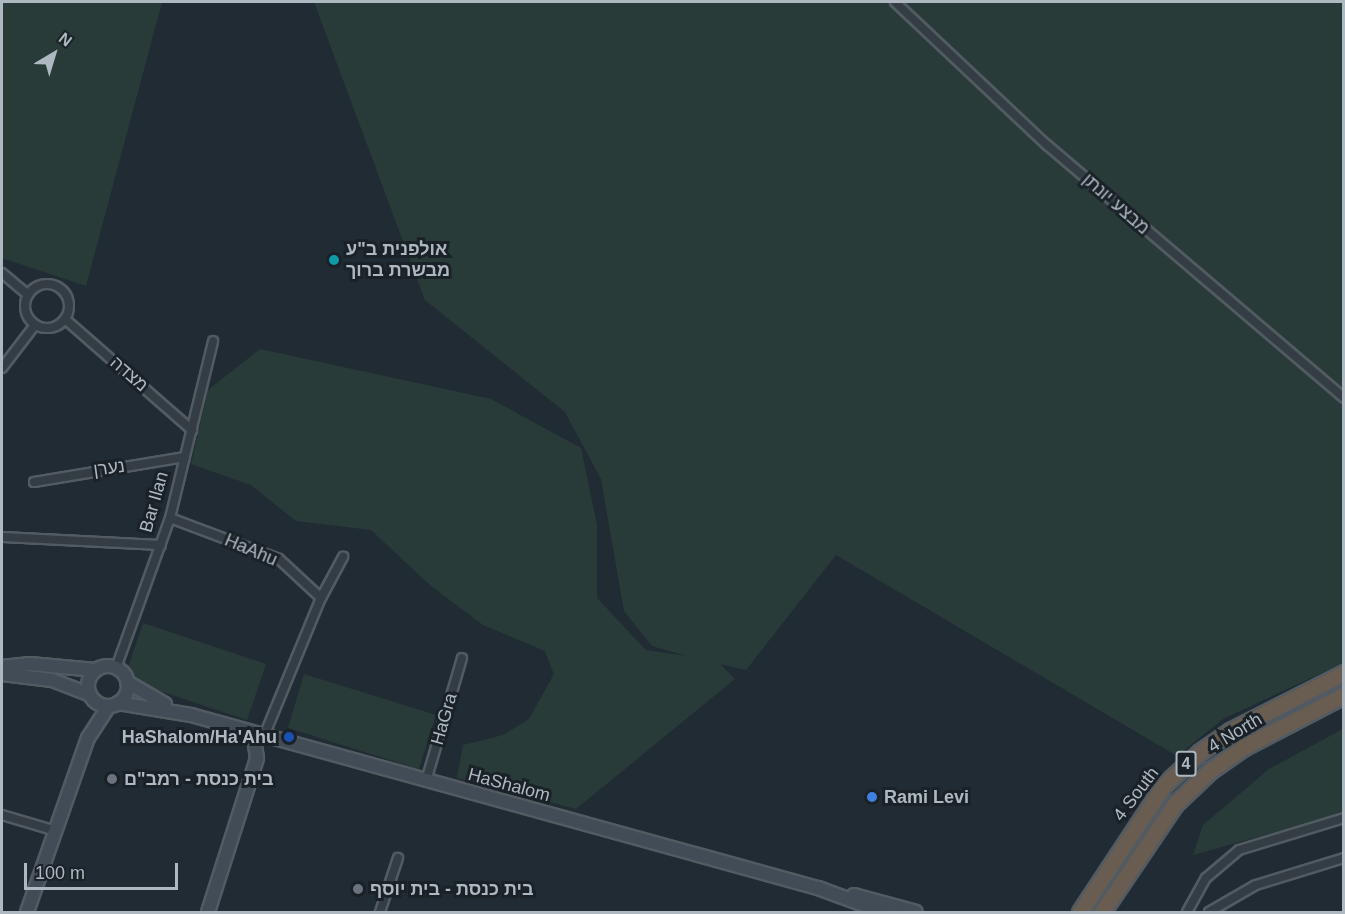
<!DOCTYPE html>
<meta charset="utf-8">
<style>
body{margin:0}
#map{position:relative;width:1345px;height:914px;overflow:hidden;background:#212b33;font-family:Arial,Heebo,sans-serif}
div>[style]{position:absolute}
.green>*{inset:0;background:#293b39}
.roads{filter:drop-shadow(2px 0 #525b62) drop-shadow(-2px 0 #525b62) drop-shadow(0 2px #525b62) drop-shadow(0 -2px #525b62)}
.street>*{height:8px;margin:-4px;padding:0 4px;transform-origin:4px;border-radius:4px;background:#343d44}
.street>.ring{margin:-4px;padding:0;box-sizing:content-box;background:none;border:8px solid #343d44;border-radius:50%}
.secondary>*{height:12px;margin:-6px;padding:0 6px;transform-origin:6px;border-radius:6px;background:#424c57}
.secondary>.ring{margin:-6px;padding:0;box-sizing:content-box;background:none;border:12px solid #424c57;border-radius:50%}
.highway>*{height:15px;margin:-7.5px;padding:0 7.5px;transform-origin:7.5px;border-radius:7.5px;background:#695d52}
.dots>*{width:16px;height:16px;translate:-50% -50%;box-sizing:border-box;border:3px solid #1a2228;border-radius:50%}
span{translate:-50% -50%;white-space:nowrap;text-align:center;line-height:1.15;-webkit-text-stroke:6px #1a2228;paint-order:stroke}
.shield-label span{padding:2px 4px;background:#1a2228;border:2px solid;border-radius:4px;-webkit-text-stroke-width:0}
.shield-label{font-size:16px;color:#aeb8c1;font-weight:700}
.street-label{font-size:18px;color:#aeb8c1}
.poi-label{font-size:18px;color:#aeb8c1;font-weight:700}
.left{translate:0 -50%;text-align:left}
.right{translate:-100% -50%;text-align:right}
.frame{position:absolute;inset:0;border:3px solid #aeb8c1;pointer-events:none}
.north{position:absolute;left:24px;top:24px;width:60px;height:60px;-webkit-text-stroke:4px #1a2228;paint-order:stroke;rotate:38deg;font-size:16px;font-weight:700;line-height:24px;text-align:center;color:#aeb8c1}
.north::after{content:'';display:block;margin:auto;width:21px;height:27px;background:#aeb8c1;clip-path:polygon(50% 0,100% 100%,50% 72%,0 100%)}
.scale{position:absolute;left:24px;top:863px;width:154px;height:27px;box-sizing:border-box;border:3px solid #aeb8c1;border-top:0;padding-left:8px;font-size:18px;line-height:21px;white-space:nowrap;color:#aeb8c1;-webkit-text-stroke:4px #1a2228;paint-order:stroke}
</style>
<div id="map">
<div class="green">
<i style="clip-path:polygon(2px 2px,162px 2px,86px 286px,2px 258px)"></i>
<i style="clip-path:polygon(314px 2px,1343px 2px,1343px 663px,1223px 719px,1177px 756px,836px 555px,746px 670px,720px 664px,735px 679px,576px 809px,457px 778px,463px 745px,503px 735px,529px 719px,554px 674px,545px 651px,483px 625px,431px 586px,371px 530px,296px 521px,251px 485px,191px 464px,208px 390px,260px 349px,491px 399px,581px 448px,597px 525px,597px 598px,646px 650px,687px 656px,652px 646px,624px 611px,601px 479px,565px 412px,425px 300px)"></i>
<i style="clip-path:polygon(143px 623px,266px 664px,247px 720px,124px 679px)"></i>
<i style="clip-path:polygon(304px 674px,436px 715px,419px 769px,288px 728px)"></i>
<i style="clip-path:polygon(1343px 729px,1343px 813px,1193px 855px,1203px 825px,1269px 769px)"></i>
</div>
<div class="roads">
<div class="street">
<i style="left:895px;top:2px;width:209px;rotate:43.3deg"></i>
<i style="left:1047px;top:145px;width:390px;rotate:40.4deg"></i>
<i style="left:2px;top:273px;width:34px;rotate:40deg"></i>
<i class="ring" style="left:25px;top:284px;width:36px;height:36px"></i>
<i style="left:65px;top:319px;width:169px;rotate:41.2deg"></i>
<i style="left:2px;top:368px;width:54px;rotate:-52.5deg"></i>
<i style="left:34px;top:482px;width:153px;rotate:-9.4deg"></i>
<i style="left:170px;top:518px;width:116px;rotate:20.6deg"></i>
<i style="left:279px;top:559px;width:57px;rotate:42.9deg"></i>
<i style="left:2px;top:537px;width:159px;rotate:2.9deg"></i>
<i style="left:116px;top:668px;width:159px;rotate:-70.2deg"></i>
<i style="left:170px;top:518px;width:182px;rotate:-76.3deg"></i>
<i style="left:264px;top:736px;width:149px;rotate:-67.6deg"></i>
<i style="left:321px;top:598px;width:47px;rotate:-61.8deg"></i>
<i style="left:426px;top:781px;width:128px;rotate:-73.7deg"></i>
<i style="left:2px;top:815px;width:56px;rotate:16.5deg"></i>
<i style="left:380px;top:912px;width:57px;rotate:-71.6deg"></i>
<i style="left:1187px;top:912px;width:39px;rotate:-61deg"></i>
<i style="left:1206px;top:878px;width:43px;rotate:-40.3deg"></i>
<i style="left:1239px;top:850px;width:110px;rotate:-16.9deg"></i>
<i style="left:1209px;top:912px;width:54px;rotate:-29.9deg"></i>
<i style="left:1256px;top:885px;width:92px;rotate:-17.1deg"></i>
</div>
<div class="secondary">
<i class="ring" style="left:88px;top:666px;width:28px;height:28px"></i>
<i style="left:2px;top:667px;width:28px;rotate:-6deg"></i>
<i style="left:30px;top:664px;width:66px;rotate:5.2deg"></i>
<i style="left:2px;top:674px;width:50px;rotate:6.8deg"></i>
<i style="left:52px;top:680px;width:40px;rotate:21deg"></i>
<i style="left:127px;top:682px;width:44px;rotate:30.1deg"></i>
<i style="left:118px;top:703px;width:74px;rotate:9.3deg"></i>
<i style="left:191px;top:715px;width:650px;rotate:15.43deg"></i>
<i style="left:818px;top:888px;width:69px;rotate:20.3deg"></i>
<i style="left:854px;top:895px;width:64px;rotate:15.3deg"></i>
<i style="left:27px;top:912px;width:184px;rotate:-70.7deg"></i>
<i style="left:88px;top:738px;width:38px;rotate:-57deg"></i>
<i style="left:208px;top:912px;width:162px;rotate:-72.3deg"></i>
<i style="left:257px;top:758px;width:25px;rotate:-99deg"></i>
</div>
<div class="highway">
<i style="left:1080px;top:912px;width:152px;rotate:-56.5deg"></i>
<i style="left:1164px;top:785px;width:49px;rotate:-42.5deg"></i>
<i style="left:1200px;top:752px;width:37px;rotate:-35deg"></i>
<i style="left:1230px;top:731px;width:128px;rotate:-27deg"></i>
<i style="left:1102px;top:912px;width:130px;rotate:-55.9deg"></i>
<i style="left:1175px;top:804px;width:50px;rotate:-43.4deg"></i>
<i style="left:1211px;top:770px;width:40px;rotate:-34.9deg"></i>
<i style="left:1244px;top:747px;width:113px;rotate:-27.5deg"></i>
</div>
</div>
<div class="dots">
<i style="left:334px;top:260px;background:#0f9aa8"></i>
<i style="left:289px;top:737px;background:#1a4fb4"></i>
<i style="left:112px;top:779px;background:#6b7280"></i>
<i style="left:872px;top:797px;background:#3f7fe0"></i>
<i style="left:358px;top:889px;background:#6b7280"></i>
</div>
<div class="shield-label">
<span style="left:1186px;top:764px">4</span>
</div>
<div class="street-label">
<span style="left:1116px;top:204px;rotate:41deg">מבצע יונתן</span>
<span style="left:129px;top:374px;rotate:41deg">מצדה</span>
<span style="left:109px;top:468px;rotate:-8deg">נערן</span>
<span style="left:154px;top:502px;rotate:-74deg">Bar Ilan</span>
<span style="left:251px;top:550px;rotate:23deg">HaAhu</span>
<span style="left:444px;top:719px;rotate:-74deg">HaGra</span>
<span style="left:1235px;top:733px;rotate:-31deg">4 North</span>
<span style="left:509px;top:785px;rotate:15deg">HaShalom</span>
<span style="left:1136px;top:794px;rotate:-53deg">4 South</span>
</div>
<div class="poi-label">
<span class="left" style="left:346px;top:260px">אולפנית ב"ע<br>מבשרת ברוך</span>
<span class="right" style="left:277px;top:737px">HaShalom/Ha'Ahu</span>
<span class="left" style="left:124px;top:779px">בית כנסת - רמב"ם</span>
<span class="left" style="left:884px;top:797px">Rami Levi</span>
<span class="left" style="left:370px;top:889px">בית כנסת - בית יוסף</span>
</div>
<div class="frame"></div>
<div class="north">N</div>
<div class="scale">100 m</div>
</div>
